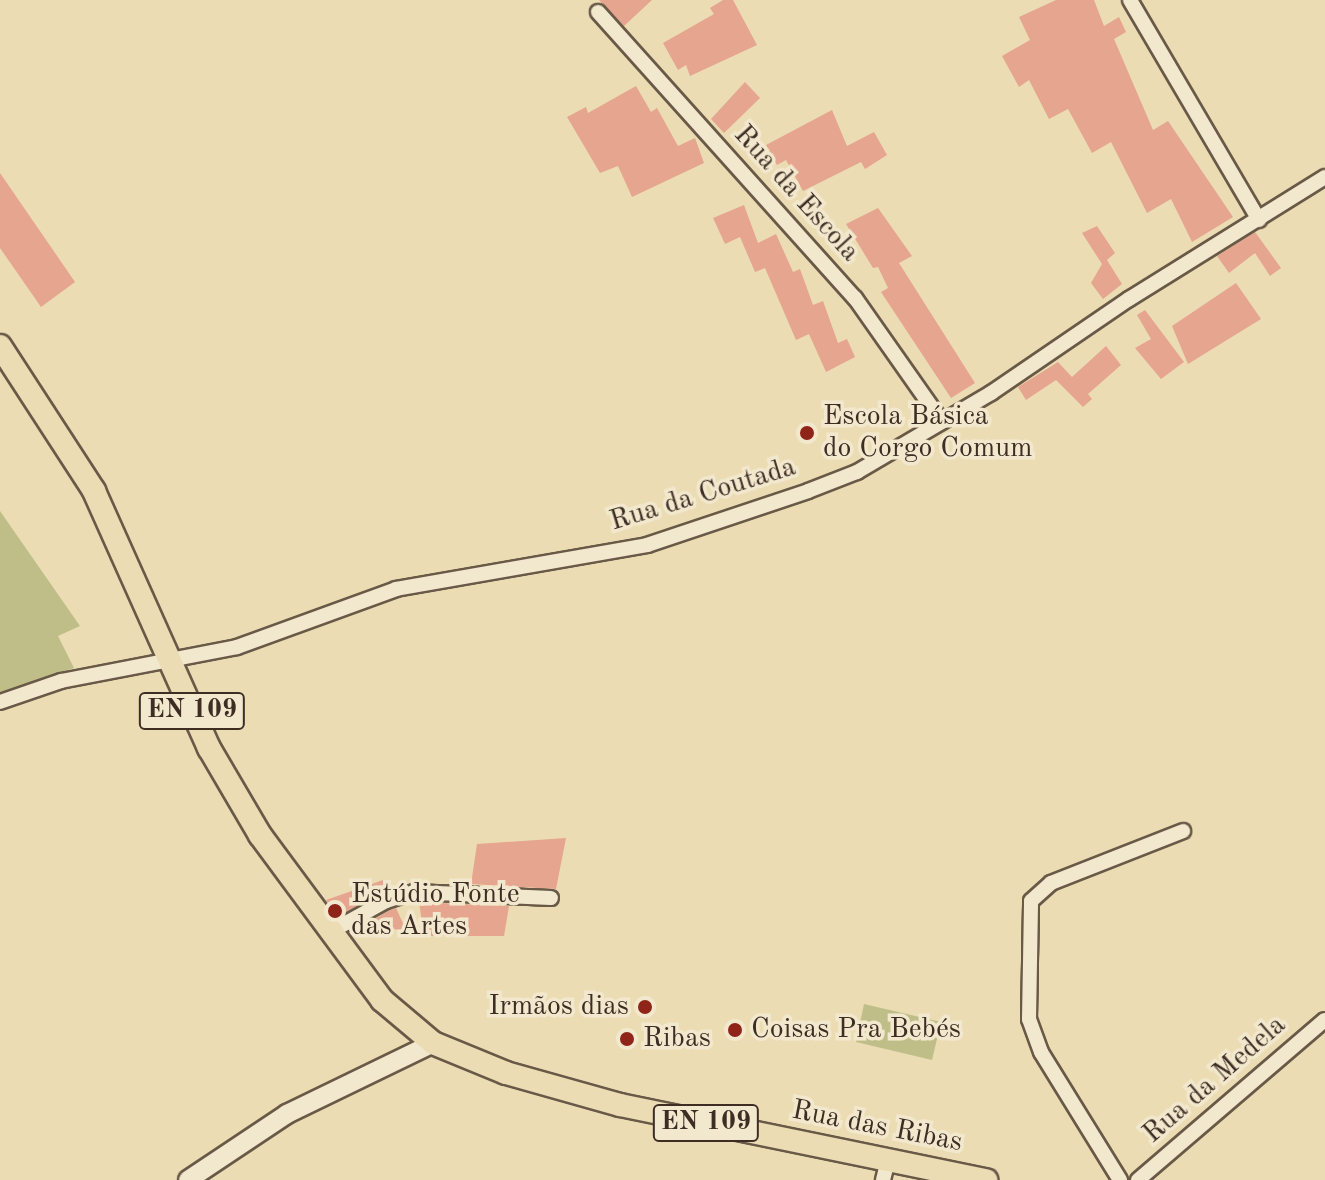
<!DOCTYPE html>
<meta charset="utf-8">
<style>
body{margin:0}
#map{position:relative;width:1325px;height:1180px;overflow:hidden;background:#ebdcb3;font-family:"Old Standard TT",serif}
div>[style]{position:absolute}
.green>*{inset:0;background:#bfbe88}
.building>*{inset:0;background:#e6a58e}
.roads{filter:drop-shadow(2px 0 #695947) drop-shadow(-2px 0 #695947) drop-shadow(0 2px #695947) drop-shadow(0 -2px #695947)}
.minor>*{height:14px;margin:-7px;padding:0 7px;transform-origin:7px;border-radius:7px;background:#f2e8ce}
.tertiary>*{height:18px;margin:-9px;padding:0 9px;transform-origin:9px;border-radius:9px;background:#f2e8ce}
.primary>*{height:22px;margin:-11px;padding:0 11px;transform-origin:11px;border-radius:11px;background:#ebdcb3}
.dots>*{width:22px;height:22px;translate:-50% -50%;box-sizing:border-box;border:4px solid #f2e8ce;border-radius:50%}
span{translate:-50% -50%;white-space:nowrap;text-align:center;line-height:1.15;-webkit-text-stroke:7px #f2e8ce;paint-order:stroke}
.shield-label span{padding:2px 6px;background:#f2e8ce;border:2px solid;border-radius:6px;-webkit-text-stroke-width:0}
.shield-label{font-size:26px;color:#3e2d23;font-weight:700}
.street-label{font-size:28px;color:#3e2d23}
.poi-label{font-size:28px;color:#3e2d23}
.left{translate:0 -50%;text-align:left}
.right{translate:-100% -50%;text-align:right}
</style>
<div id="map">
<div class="green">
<i style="clip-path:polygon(0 511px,80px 626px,58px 636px,74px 668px,0 694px)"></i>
<i style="clip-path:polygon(864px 1004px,941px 1022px,932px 1060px,856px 1042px)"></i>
</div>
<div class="building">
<i style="clip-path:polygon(599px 0,652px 0,624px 26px)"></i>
<i style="clip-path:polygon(723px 0,733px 0,757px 45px,690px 76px,686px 65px,678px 70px,663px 43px,714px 14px,710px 8px)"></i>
<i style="clip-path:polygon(1056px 0,1094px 0,1104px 26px,1119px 17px,1126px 32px,1114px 39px,1153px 130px,1168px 121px,1233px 217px,1192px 242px,1171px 199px,1147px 213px,1111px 142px,1092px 153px,1068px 109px,1049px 119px,1029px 80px,1019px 87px,1002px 56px,1030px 40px,1019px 17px)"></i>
<i style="clip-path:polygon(745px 82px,760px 98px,724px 133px,711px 119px)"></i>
<i style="clip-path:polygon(636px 86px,651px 112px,657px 108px,678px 146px,695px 138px,704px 163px,632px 197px,618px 166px,600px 173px,567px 117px,586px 107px,588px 113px)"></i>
<i style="clip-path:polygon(832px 110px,847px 146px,874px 132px,887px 155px,865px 169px,861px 162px,803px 191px,786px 160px,777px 165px,766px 145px)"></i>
<i style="clip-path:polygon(0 173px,75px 282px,41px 307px,0 248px)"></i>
<i style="clip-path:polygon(744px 205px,758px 243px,776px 234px,793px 272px,800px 269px,813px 305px,823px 301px,838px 343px,847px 339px,855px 357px,826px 372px,809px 334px,796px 340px,765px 268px,755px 272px,740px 237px,725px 244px,713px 218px)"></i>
<i style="clip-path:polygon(878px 208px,912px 256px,899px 263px,975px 383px,951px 398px,881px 292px,888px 288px,878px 267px,873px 268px,846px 224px)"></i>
<i style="clip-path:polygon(1097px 226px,1115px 253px,1107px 260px,1122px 284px,1103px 299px,1091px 283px,1102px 264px,1082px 233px)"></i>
<i style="clip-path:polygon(1255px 232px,1281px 268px,1270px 276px,1255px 253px,1229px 273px,1217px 256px)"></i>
<i style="clip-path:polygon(1236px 283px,1261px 319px,1188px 364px,1172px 326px)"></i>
<i style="clip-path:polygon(1145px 310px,1184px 362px,1161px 379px,1135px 348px,1151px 339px,1137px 315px)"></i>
<i style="clip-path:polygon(1106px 346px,1121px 365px,1088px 394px,1092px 399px,1083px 407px,1056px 380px,1026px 400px,1018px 387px,1058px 362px,1072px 377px)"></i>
<i style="clip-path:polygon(566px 838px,556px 889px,471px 884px,477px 844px)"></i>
<i style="clip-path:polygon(383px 880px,387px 890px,338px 916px,326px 900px)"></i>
<i style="clip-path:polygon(419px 902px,509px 906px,504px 936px,424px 936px)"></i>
<i style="clip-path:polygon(396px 908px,407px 932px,368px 923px,390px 910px)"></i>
</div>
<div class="roads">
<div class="minor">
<i style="left:1130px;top:0;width:255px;rotate:59.6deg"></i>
<i style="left:598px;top:12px;width:385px;rotate:48.1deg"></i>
<i style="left:855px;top:298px;width:151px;rotate:54.9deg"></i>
<i style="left:0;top:702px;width:65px;rotate:-19deg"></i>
<i style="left:61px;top:681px;width:179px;rotate:-10.9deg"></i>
<i style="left:237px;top:647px;width:169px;rotate:-20deg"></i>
<i style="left:396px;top:589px;width:255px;rotate:-9.9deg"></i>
<i style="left:647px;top:545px;width:170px;rotate:-18.5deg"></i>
<i style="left:808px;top:491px;width:53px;rotate:-21.2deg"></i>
<i style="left:857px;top:472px;width:156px;rotate:-30.5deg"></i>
<i style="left:991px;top:393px;width:167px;rotate:-34.3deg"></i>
<i style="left:1129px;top:299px;width:231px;rotate:-31.9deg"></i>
<i style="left:328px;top:933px;width:66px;rotate:-28.9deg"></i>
<i style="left:386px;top:901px;width:29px;rotate:-18deg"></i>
<i style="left:414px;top:892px;width:137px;rotate:2.5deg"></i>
<i style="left:883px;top:1180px;width:21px;rotate:-76deg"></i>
<i style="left:1120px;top:1180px;width:150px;rotate:-121.7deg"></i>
<i style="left:1041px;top:1052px;width:35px;rotate:-110deg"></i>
<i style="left:1029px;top:1019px;width:118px;rotate:-89deg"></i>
<i style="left:1031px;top:901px;width:27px;rotate:-42deg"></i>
<i style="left:1051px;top:883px;width:142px;rotate:-21.5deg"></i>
<i style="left:1138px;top:1180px;width:246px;rotate:-40.6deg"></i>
</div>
<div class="tertiary">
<i style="left:188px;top:1180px;width:119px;rotate:-33.7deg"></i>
<i style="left:287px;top:1114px;width:162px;rotate:-25.9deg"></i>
</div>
<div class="primary">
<i style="left:0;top:346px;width:173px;rotate:57deg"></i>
<i style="left:94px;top:491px;width:282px;rotate:65.9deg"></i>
<i style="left:209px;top:748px;width:101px;rotate:59.6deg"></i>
<i style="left:260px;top:835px;width:205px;rotate:53.5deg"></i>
<i style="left:382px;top:1000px;width:67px;rotate:40.1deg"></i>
<i style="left:433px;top:1043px;width:79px;rotate:22.3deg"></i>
<i style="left:506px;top:1073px;width:118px;rotate:15.7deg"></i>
<i style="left:620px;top:1105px;width:374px;rotate:11.6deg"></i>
</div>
</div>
<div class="dots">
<i style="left:807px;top:433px;background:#8f2418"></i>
<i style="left:335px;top:911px;background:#8f2418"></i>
<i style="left:645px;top:1007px;background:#8f2418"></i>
<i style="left:735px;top:1030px;background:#8f2418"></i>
<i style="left:627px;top:1039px;background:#8f2418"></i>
</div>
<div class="shield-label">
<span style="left:192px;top:711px">EN 109</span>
<span style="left:706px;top:1123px">EN 109</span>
</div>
<div class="street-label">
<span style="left:796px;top:194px;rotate:48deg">Rua da Escola</span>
<span style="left:703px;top:495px;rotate:-17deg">Rua da Coutada</span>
<span style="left:1215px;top:1080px;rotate:-41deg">Rua da Medela</span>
<span style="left:877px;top:1127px;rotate:11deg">Rua das Ribas</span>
</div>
<div class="poi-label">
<span class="left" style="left:823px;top:433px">Escola Básica<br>do Corgo Comum</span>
<span class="left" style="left:351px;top:911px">Estúdio Fonte<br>das Artes</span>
<span class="right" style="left:629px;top:1007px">Irmãos dias</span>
<span class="left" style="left:751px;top:1030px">Coisas Pra Bebés</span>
<span class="left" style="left:643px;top:1039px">Ribas</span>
</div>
</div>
